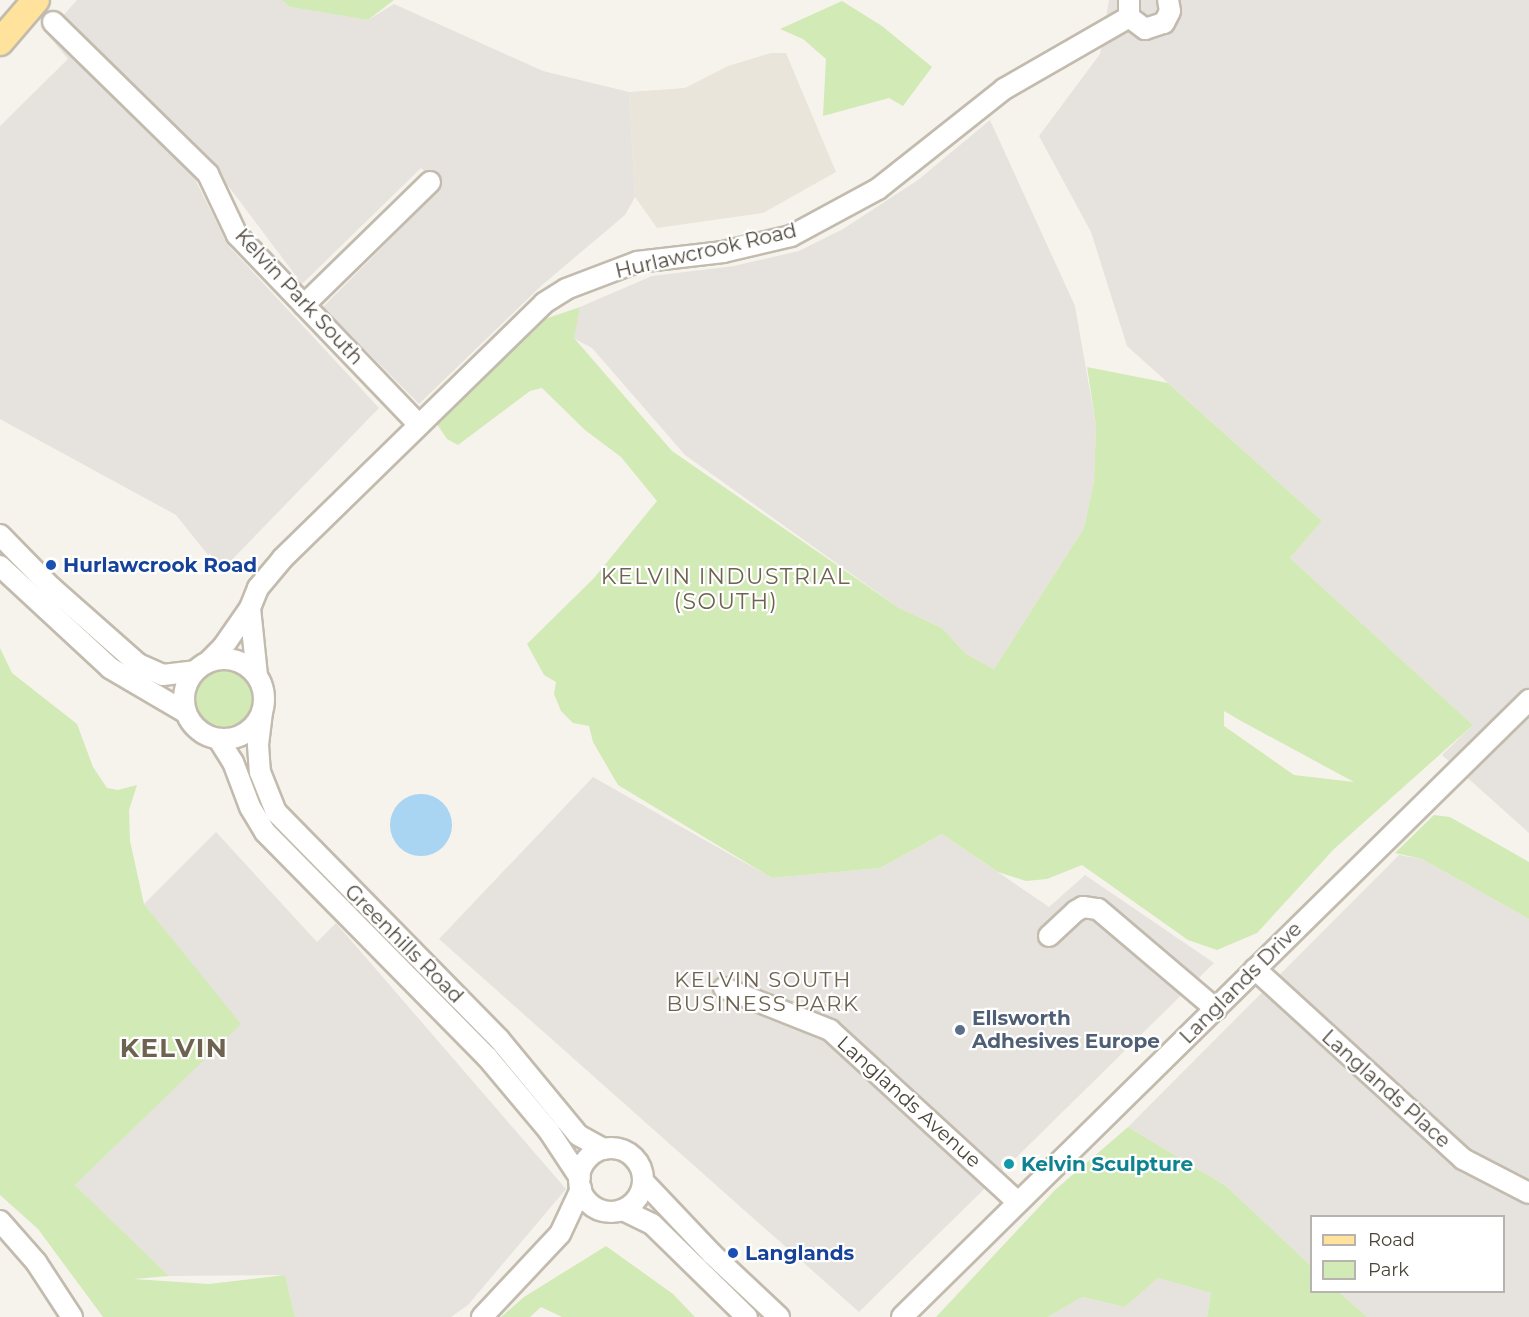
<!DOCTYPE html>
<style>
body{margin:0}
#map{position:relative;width:1529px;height:1317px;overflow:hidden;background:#f6f3ec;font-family:Montserrat,sans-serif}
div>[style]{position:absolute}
.residential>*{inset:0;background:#eae5da}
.industrial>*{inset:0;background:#e6e2dd}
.green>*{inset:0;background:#d2eab5}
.round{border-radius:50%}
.water>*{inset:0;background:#a9d4f2}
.roads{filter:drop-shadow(2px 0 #c2bbae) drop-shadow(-2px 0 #c2bbae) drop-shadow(0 2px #c2bbae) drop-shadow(0 -2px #c2bbae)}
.minor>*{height:20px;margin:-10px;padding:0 10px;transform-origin:10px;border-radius:10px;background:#fff}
.minor>.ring{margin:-10px;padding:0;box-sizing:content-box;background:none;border:20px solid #fff;border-radius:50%}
.major>*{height:26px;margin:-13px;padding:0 13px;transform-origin:13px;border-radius:13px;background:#ffe39c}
.dots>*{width:16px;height:16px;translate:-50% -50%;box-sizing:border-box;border:3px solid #fff;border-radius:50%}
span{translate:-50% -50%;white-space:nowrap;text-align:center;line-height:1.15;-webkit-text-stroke:4.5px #fff;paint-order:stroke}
.street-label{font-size:20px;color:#4b4439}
.transit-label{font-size:20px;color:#164399;font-weight:700}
.left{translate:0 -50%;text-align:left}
.service-label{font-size:20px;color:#4e5e75;font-weight:700}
.culture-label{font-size:20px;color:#0d838f;font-weight:700}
.neighbourhood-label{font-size:21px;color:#6e6250;letter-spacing:1.5px}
.quarter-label{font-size:22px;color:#6e6250;letter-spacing:1.5px}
.district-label{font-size:26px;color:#6e6250;font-weight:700;letter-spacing:1.5px}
.legend{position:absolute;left:1310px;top:1215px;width:195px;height:78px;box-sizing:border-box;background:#fff;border:2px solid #b7b4b0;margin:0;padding:8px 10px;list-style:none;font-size:18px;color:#4b4439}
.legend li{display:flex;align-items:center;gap:12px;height:30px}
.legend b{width:30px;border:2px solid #b7b4b0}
</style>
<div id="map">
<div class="residential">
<i style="clip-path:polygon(771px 53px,786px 53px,836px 172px,763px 213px,657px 228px,635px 197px,629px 92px,685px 88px,728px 66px)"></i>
</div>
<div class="industrial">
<i style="clip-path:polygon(77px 0,282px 0,290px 7px,368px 20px,394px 4px,543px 71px,629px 92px,635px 197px,625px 215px,541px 286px,419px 404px,323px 307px,442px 187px,421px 168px,302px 284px,217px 171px,196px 181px,227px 244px,379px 408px,221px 571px,176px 515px,0 419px,0 126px,68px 59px,47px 34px)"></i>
<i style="clip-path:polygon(1109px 0,1529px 0,1529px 833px,1442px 755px,1473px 725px,1290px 558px,1322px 521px,1127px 346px,1091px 232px,1039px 136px,1100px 54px)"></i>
<i style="clip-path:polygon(990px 120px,1075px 306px,1096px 426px,1094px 481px,1084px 528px,994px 669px,966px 654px,942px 628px,899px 608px,685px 455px,592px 348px,573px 338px,580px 307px,652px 276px,734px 266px,799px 251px,843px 229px,918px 180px)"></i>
<i style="clip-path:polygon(593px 777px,772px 878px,880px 868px,942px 834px,1049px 907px,1085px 875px,1214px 963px,859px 1312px,439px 939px)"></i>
<i style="clip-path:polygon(216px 832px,317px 942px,336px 923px,566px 1189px,468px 1305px,451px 1317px,295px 1317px,285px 1275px,169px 1276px,75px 1185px,240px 1024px,144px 904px)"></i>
<i style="clip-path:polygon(1399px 855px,1422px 859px,1529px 919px,1529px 1317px,1367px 1317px,1339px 1292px,1504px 1292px,1504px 1216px,1312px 1216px,1311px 1266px,1226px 1186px,1128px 1127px)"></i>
<i style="clip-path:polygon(1158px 1278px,1211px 1293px,1207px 1317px,1048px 1317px,1082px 1297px,1125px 1307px)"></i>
</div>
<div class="green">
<i style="clip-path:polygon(282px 0,394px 0,368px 20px,290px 7px)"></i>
<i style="clip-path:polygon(842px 1px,882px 26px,932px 67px,903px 106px,889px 98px,823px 116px,826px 59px,803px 39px,780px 29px)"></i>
<i style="clip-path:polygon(evenodd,580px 307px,574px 338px,672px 451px,899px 608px,942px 628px,966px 654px,994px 669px,1084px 528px,1094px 481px,1096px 426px,1087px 367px,1168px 383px,1322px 521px,1290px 558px,1473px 725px,1334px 849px,1257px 933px,1217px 950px,1188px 940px,1082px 865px,1047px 879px,1026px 881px,998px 872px,942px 834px,880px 868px,772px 878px,618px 785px,593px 742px,589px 726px,573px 723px,561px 711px,554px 694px,556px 682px,544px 675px,527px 644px,594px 578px,657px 501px,621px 457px,585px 430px,542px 388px,530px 391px,458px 445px,447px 439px,437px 424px,492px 365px,545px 319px,580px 307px,1224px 711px,1243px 722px,1354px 782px,1294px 775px,1224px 726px,1224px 711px)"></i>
<i style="clip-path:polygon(0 648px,12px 673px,77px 724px,93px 767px,107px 788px,118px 790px,137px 785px,129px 810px,130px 841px,144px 904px,241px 1024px,75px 1185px,169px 1276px,133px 1279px,209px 1284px,285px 1275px,295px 1317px,103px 1317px,38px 1229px,0 1195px)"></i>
<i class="round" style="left:196px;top:671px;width:56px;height:56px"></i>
<i style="clip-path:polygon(1434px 815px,1450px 817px,1529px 862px,1529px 919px,1422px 859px,1395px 853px)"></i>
<i style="clip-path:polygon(1128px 1127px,1226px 1186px,1311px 1266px,1312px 1292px,1339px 1292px,1367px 1317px,1207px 1317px,1211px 1293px,1158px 1278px,1125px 1307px,1082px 1297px,1048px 1317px,936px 1317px,1055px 1190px)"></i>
<i style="clip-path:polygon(606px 1246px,673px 1294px,695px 1317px,562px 1317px,541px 1307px,530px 1317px,501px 1317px,524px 1297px)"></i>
</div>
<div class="water">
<i class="round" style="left:390px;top:794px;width:62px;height:62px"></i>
</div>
<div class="roads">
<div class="minor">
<i style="left:1129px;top:0;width:17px;rotate:90deg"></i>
<i style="left:1129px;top:17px;width:20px;rotate:37deg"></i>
<i style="left:1145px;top:29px;width:20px;rotate:-18deg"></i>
<i style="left:1164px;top:23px;width:13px;rotate:-63deg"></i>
<i style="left:1170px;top:11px;width:11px;rotate:-100deg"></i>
<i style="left:53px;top:22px;width:217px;rotate:44.4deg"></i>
<i style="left:208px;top:174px;width:68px;rotate:64.6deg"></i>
<i style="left:237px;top:235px;width:262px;rotate:46.2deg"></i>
<i style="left:304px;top:305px;width:176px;rotate:-44.3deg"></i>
<i style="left:0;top:535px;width:73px;rotate:45.6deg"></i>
<i style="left:51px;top:587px;width:116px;rotate:41.5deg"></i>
<i style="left:138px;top:664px;width:27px;rotate:24deg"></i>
<i style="left:163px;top:675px;width:32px;rotate:-7deg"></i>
<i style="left:0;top:566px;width:150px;rotate:42.8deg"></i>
<i style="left:110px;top:668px;width:87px;rotate:30.4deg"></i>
<i style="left:250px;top:608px;width:68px;rotate:84.1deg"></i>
<i class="ring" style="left:184px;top:659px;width:60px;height:60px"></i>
<i style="left:208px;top:662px;width:21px;rotate:-45deg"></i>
<i style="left:223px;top:647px;width:47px;rotate:-55.3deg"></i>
<i style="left:250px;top:608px;width:22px;rotate:-68deg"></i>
<i style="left:258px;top:588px;width:38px;rotate:-50deg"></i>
<i style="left:282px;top:559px;width:366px;rotate:-44.3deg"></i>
<i style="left:544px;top:303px;width:26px;rotate:-32deg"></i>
<i style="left:566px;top:289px;width:76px;rotate:-20.8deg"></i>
<i style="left:637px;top:262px;width:87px;rotate:-6.6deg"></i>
<i style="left:723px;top:252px;width:70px;rotate:-13.2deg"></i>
<i style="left:791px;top:236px;width:99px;rotate:-28.4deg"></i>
<i style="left:878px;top:189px;width:161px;rotate:-38.4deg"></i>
<i style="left:1004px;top:89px;width:144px;rotate:-29.9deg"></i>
<i style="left:262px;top:712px;width:33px;rotate:97deg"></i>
<i style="left:258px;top:745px;width:27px;rotate:86deg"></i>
<i style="left:260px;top:772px;width:43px;rotate:68.2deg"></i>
<i style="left:276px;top:812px;width:318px;rotate:45.5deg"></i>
<i style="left:499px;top:1039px;width:124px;rotate:50.5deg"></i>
<i style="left:578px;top:1135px;width:29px;rotate:29deg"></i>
<i style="left:219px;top:740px;width:26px;rotate:58deg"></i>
<i style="left:233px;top:762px;width:48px;rotate:69.3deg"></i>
<i style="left:250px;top:807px;width:29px;rotate:59deg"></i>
<i style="left:265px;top:832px;width:316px;rotate:45.4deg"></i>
<i style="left:487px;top:1057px;width:97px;rotate:50deg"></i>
<i style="left:549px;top:1131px;width:56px;rotate:56.6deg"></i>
<i style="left:1049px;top:936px;width:37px;rotate:-43deg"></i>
<i style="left:1076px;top:911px;width:8px;rotate:-30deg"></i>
<i style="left:1083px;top:907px;width:15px;rotate:8deg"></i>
<i style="left:1098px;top:909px;width:155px;rotate:40.3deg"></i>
<i style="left:1255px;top:969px;width:282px;rotate:42.4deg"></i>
<i style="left:1463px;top:1159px;width:74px;rotate:27.3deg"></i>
<i style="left:724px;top:988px;width:114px;rotate:21.6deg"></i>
<i style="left:830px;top:1030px;width:255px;rotate:42.5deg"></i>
<i class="ring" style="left:579px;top:1148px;width:44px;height:44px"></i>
<i style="left:643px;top:1181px;width:100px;rotate:46.6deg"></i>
<i style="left:712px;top:1254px;width:92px;rotate:43.2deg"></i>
<i style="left:623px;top:1210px;width:32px;rotate:26deg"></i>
<i style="left:652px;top:1224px;width:133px;rotate:44.4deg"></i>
<i style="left:0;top:1221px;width:55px;rotate:48.7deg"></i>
<i style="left:36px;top:1262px;width:66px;rotate:56.8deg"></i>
<i style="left:482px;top:1317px;width:114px;rotate:-46.8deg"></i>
<i style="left:560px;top:1234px;width:50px;rotate:-65deg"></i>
<i style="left:902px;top:1317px;width:880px;rotate:-44.54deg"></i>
</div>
<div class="major">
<i style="left:0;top:42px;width:55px;rotate:-49.4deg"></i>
</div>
</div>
<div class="dots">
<i style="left:51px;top:565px;background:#1a4fb4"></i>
<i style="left:960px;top:1030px;background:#5c6f8a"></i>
<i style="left:1009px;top:1164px;background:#0f9aa8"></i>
<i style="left:733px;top:1253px;background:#1a4fb4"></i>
</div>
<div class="street-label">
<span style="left:706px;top:251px;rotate:-13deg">Hurlawcrook Road</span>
<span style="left:299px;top:297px;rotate:47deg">Kelvin Park South</span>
<span style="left:404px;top:944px;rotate:45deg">Greenhills Road</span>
<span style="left:1241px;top:983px;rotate:-45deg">Langlands Drive</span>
<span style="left:1386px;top:1089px;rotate:42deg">Langlands Place</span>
<span style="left:909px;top:1102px;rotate:42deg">Langlands Avenue</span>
</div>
<div class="transit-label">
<span class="left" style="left:63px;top:565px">Hurlawcrook Road</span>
<span class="left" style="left:745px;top:1253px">Langlands</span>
</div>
<div class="service-label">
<span class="left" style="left:972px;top:1030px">Ellsworth<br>Adhesives Europe</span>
</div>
<div class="culture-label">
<span class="left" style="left:1021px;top:1164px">Kelvin Sculpture</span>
</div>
<div class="neighbourhood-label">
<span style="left:763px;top:992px">KELVIN SOUTH<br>BUSINESS PARK</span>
</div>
<div class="quarter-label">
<span style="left:726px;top:589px">KELVIN INDUSTRIAL<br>(SOUTH)</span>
</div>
<div class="district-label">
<span style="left:174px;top:1049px">KELVIN</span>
</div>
<ul class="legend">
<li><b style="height:8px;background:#ffe39c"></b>Road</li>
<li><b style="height:16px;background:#d2eab5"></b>Park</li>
</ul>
</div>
